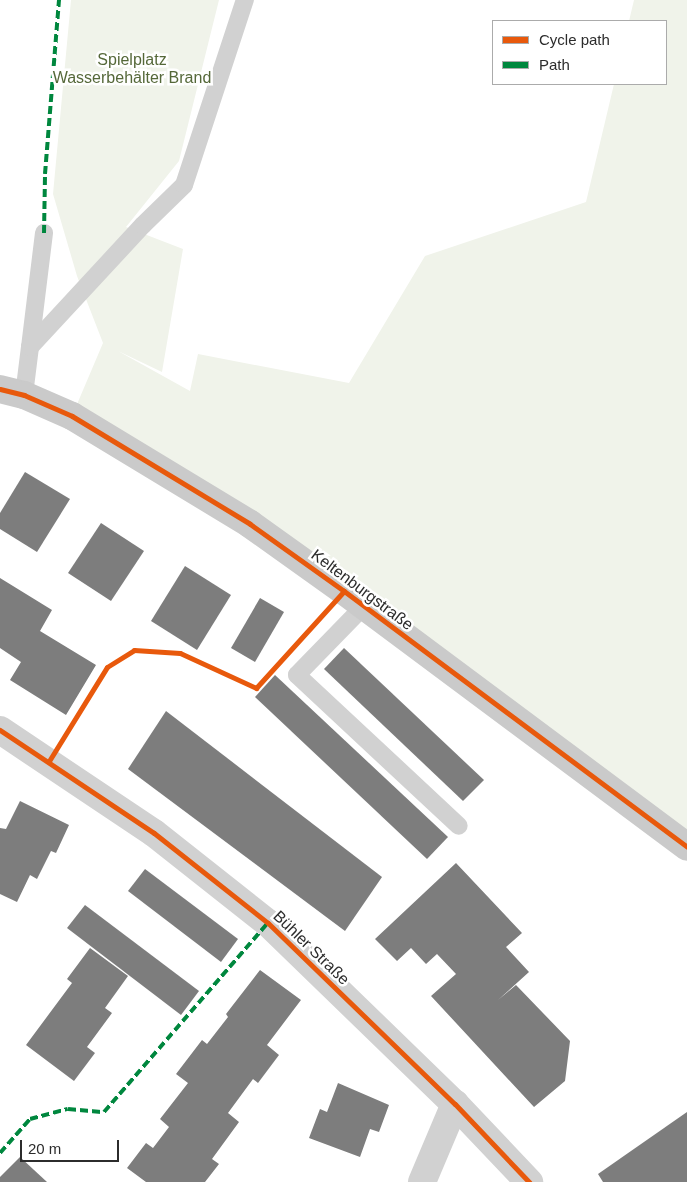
<!DOCTYPE html>
<meta charset="utf-8">
<style>
body{margin:0}
#map{position:relative;width:687px;height:1182px;overflow:hidden;background:#fff;font-family:Helvetica,sans-serif}
div>[style]{position:absolute}
.green>*{inset:0;background:#f0f3ea}
.building>*{inset:0;background:#7d7d7d}
.lane>*{height:18px;margin:-9px;padding:0 9px;transform-origin:9px;border-radius:9px;background:#d1d1d1}
.street>*{height:28px;margin:-14px;padding:0 14px;transform-origin:14px;border-radius:14px;background:#d1d1d1}
.secondary>*{height:28px;margin:-14px;padding:0 14px;transform-origin:14px;border-radius:14px;background:#cacaca}
.quiet>*{height:4px;margin-top:-2px;transform-origin:0;background:repeating-linear-gradient(90deg,#00873e 0 8px,transparent 0 12px)}
.cycleway>*{height:5px;margin:-2.5px;padding:0 2.5px;transform-origin:2.5px;border-radius:2.5px;background:#e8590c}
span{translate:-50% -50%;white-space:nowrap;text-align:center;line-height:1.15;-webkit-text-stroke:5px #fff;paint-order:stroke}
.park-label{font-size:16px;color:#556839}
.street-label{font-size:16px;color:#2c2c2c}
.legend{position:absolute;left:492px;top:20px;width:175px;height:65px;box-sizing:border-box;background:#fff;border:1px solid #ababab;margin:0;padding:6px 9px;list-style:none;font-size:15px;color:#2c2c2c}
.legend li{display:flex;align-items:center;gap:10px;height:25px}
.legend b{width:25px;border:1px solid #ababab}
.scale{position:absolute;left:20px;top:1140px;width:99px;height:22px;box-sizing:border-box;border:2px solid #2c2c2c;border-top:0;padding-left:6px;font-size:15px;line-height:18px;white-space:nowrap;color:#2c2c2c;-webkit-text-stroke:4px #fff;paint-order:stroke}
</style>
<div id="map">
<div class="green">
<i style="clip-path:polygon(71px 0,219px 0,179px 161px,126px 227px,183px 249px,162px 372px,118px 351px,190px 391px,198px 354px,349px 383px,425px 256px,586px 202px,614px 84px,666px 84px,666px 21px,629px 21px,634px 0,687px 0,687px 847px,72px 416px,103px 343px,77px 276px,53px 194px)"></i>
</div>
<div class="building">
<i style="clip-path:polygon(25px 472px,70px 499px,37px 552px,0 529px,0 513px)"></i>
<i style="clip-path:polygon(101px 523px,144px 551px,111px 601px,68px 573px)"></i>
<i style="clip-path:polygon(185px 566px,231px 595px,197px 650px,151px 621px)"></i>
<i style="clip-path:polygon(0 578px,52px 610px,40px 631px,96px 665px,66px 715px,10px 680px,21px 662px,0 648px)"></i>
<i style="clip-path:polygon(260px 598px,284px 612px,255px 662px,231px 648px)"></i>
<i style="clip-path:polygon(344px 648px,484px 780px,463px 801px,324px 669px)"></i>
<i style="clip-path:polygon(275px 675px,448px 837px,427px 859px,255px 697px)"></i>
<i style="clip-path:polygon(166px 711px,382px 877px,345px 931px,128px 769px)"></i>
<i style="clip-path:polygon(20px 801px,69px 825px,56px 853px,51px 851px,37px 879px,30px 875px,17px 902px,0 894px,0 828px,6px 829px)"></i>
<i style="clip-path:polygon(456px 863px,522px 933px,506px 947px,529px 972px,498px 1000px,516px 985px,570px 1041px,565px 1081px,534px 1107px,431px 996px,456px 974px,437px 954px,426px 964px,411px 948px,397px 961px,375px 939px)"></i>
<i style="clip-path:polygon(145px 869px,238px 939px,221px 962px,128px 891px)"></i>
<i style="clip-path:polygon(85px 905px,199px 991px,181px 1015px,67px 928px)"></i>
<i style="clip-path:polygon(90px 948px,128px 976px,105px 1008px,112px 1013px,87px 1047px,95px 1053px,74px 1081px,26px 1045px,72px 983px,67px 979px)"></i>
<i style="clip-path:polygon(260px 970px,301px 1000px,267px 1045px,279px 1055px,258px 1083px,253px 1079px,228px 1113px,239px 1122px,212px 1159px,219px 1164px,205px 1182px,146px 1182px,127px 1168px,146px 1143px,153px 1148px,169px 1127px,160px 1119px,188px 1083px,176px 1074px,202px 1040px,207px 1044px,228px 1017px,226px 1014px)"></i>
<i style="clip-path:polygon(338px 1083px,389px 1105px,379px 1132px,370px 1129px,360px 1157px,309px 1138px,320px 1109px,327px 1112px)"></i>
<i style="clip-path:polygon(687px 1112px,687px 1182px,603px 1182px,598px 1174px)"></i>
<i style="clip-path:polygon(20px 1157px,47px 1182px,0 1182px,0 1177px)"></i>
</div>
<div class="lane">
<i style="left:30px;top:347px;width:115px;rotate:-83deg"></i>
<i style="left:24px;top:395px;width:48px;rotate:-82.9deg"></i>
<i style="left:30px;top:347px;width:166px;rotate:-47.2deg"></i>
<i style="left:143px;top:225px;width:57px;rotate:-44.3deg"></i>
<i style="left:184px;top:185px;width:195px;rotate:-71.8deg"></i>
<i style="left:364px;top:606px;width:96px;rotate:134.2deg"></i>
<i style="left:297px;top:675px;width:221px;rotate:43deg"></i>
</div>
<div class="street">
<i style="left:0;top:730px;width:185px;rotate:33.8deg"></i>
<i style="left:154px;top:833px;width:145px;rotate:38.3deg"></i>
<i style="left:268px;top:923px;width:260px;rotate:44.1deg"></i>
<i style="left:455px;top:1104px;width:108px;rotate:46.5deg"></i>
<i style="left:422px;top:1182px;width:85px;rotate:-67.1deg"></i>
</div>
<div class="secondary">
<i style="left:0;top:389px;width:25px;rotate:14deg"></i>
<i style="left:24px;top:395px;width:52px;rotate:23.6deg"></i>
<i style="left:72px;top:416px;width:208px;rotate:31.2deg"></i>
<i style="left:250px;top:524px;width:115px;rotate:35.5deg"></i>
<i style="left:344px;top:591px;width:428px;rotate:36.7deg"></i>
</div>
<div class="quiet">
<i style="left:44px;top:233px;width:59px;rotate:-89deg"></i>
<i style="left:45px;top:174px;width:175px;rotate:-85.4deg"></i>
<i style="left:0;top:1153px;width:45px;rotate:-48.6deg"></i>
<i style="left:30px;top:1119px;width:39px;rotate:-15deg"></i>
<i style="left:68px;top:1109px;width:36px;rotate:5deg"></i>
<i style="left:104px;top:1112px;width:250px;rotate:-49.1deg"></i>
</div>
<div class="cycleway">
<i style="left:0;top:389px;width:25px;rotate:14deg"></i>
<i style="left:24px;top:395px;width:52px;rotate:23.6deg"></i>
<i style="left:72px;top:416px;width:208px;rotate:31.2deg"></i>
<i style="left:250px;top:524px;width:115px;rotate:35.5deg"></i>
<i style="left:344px;top:591px;width:428px;rotate:36.7deg"></i>
<i style="left:0;top:730px;width:185px;rotate:33.8deg"></i>
<i style="left:154px;top:833px;width:145px;rotate:38.3deg"></i>
<i style="left:268px;top:923px;width:260px;rotate:44.1deg"></i>
<i style="left:455px;top:1104px;width:108px;rotate:46.5deg"></i>
<i style="left:49px;top:761px;width:110px;rotate:-58.3deg"></i>
<i style="left:107px;top:667px;width:32px;rotate:-32deg"></i>
<i style="left:134px;top:650px;width:46px;rotate:3.7deg"></i>
<i style="left:180px;top:653px;width:84px;rotate:24.7deg"></i>
<i style="left:256px;top:688px;width:131px;rotate:-47.8deg"></i>
</div>
<div class="park-label">
<span style="left:132px;top:69px">Spielplatz<br>Wasserbehälter Brand</span>
</div>
<div class="street-label">
<span style="left:362px;top:590px;rotate:37deg">Keltenburgstraße</span>
<span style="left:311px;top:948px;rotate:44deg">Bühler Straße</span>
</div>
<ul class="legend">
<li><b style="height:6px;background:#e8590c"></b>Cycle path</li>
<li><b style="height:6px;background:#00873e"></b>Path</li>
</ul>
<div class="scale">20 m</div>
</div>
